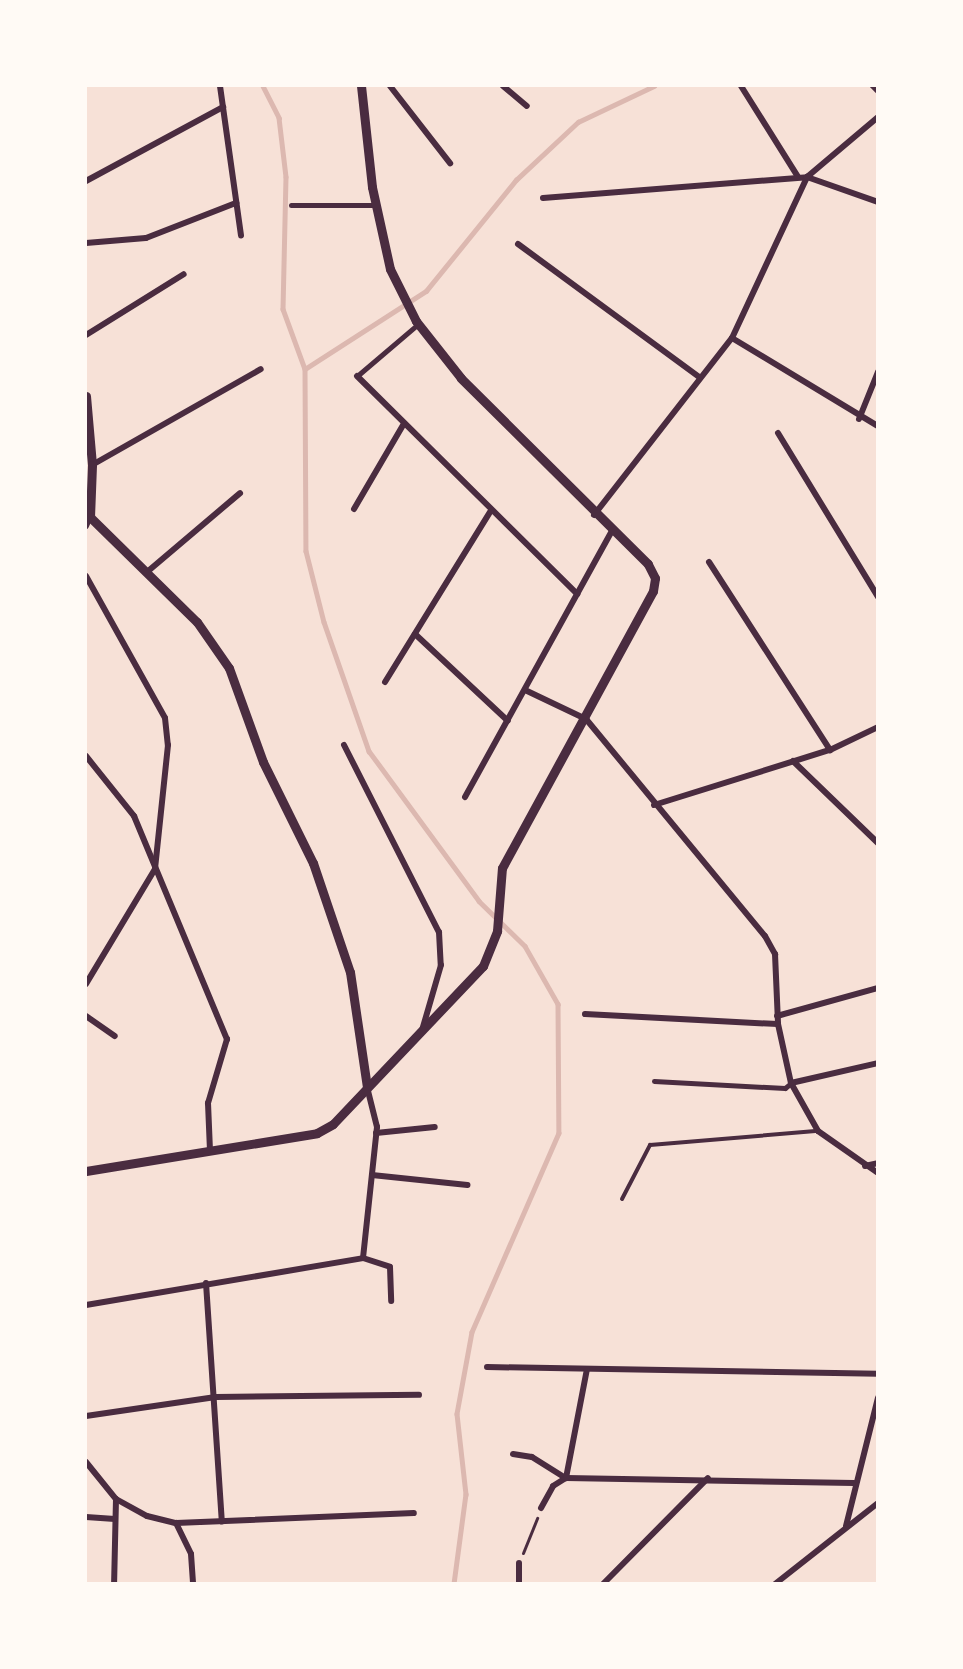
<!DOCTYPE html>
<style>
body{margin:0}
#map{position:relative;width:963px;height:1669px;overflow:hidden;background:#f7e1d7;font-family:Quicksand,sans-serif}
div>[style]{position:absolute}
.stream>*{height:4.5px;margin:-2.25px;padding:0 2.25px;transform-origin:2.25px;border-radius:2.25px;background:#dcb8b0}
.path>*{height:3px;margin:-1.5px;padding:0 1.5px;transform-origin:1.5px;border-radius:1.5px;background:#4a2c40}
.service>*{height:4px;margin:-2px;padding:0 2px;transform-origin:2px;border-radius:2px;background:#4a2c40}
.pedestrian>*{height:5px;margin:-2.5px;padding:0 2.5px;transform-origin:2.5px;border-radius:2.5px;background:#4a2c40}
.minor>*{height:6px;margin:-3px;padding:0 3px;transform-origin:3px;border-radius:3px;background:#4a2c40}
.tertiary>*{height:9px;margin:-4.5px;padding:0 4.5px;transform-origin:4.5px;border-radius:4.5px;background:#4a2c40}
span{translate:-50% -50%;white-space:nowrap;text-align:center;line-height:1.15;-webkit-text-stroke:6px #fffaf5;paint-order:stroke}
.frame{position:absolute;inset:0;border:87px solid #fffaf5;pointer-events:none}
</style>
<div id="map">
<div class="stream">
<i style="left:263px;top:86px;width:36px;rotate:63deg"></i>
<i style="left:279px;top:118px;width:59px;rotate:83.2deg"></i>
<i style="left:286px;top:177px;width:132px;rotate:91.3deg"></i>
<i style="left:283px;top:309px;width:64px;rotate:69.9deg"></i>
<i style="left:305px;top:369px;width:182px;rotate:89.7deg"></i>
<i style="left:306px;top:551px;width:73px;rotate:75.8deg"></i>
<i style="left:324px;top:622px;width:137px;rotate:70.8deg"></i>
<i style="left:369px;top:751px;width:186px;rotate:53.7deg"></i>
<i style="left:479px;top:901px;width:64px;rotate:44.4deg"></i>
<i style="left:525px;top:946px;width:67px;rotate:60.4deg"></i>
<i style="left:558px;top:1004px;width:129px;rotate:89.6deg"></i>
<i style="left:559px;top:1133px;width:217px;rotate:113.6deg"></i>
<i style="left:472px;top:1332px;width:83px;rotate:100.4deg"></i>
<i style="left:457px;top:1414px;width:81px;rotate:83.6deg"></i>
<i style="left:466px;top:1494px;width:91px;rotate:97.6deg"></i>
<i style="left:305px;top:369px;width:144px;rotate:-32.8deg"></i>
<i style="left:426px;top:291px;width:143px;rotate:-51deg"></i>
<i style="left:516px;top:180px;width:85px;rotate:-43.1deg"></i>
<i style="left:578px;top:122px;width:84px;rotate:-25.3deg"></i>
</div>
<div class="path">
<i style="left:523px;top:1553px;width:38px;rotate:-68deg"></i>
</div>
<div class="service">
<i style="left:622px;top:1199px;width:61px;rotate:-62.6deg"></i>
<i style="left:650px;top:1145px;width:169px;rotate:-4.8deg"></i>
</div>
<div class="pedestrian">
<i style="left:291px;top:205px;width:85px"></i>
<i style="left:357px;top:376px;width:80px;rotate:-40.4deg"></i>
<i style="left:654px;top:1081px;width:131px;rotate:3.1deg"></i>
<i style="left:785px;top:1088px;width:8px;rotate:-40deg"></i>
</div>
<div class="minor">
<i style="left:220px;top:86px;width:151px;rotate:82deg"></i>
<i style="left:390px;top:86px;width:98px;rotate:52.1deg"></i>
<i style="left:503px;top:86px;width:31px;rotate:40deg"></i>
<i style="left:741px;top:86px;width:107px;rotate:57.9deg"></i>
<i style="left:873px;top:86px;width:7px;rotate:45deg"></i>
<i style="left:86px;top:181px;width:156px;rotate:-28.4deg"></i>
<i style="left:543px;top:198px;width:265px;rotate:-4.5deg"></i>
<i style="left:807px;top:177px;width:75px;rotate:19.4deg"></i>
<i style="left:86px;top:243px;width:60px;rotate:-4.8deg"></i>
<i style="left:146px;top:238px;width:97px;rotate:-21.3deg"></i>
<i style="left:518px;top:244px;width:225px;rotate:36.3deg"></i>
<i style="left:86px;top:335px;width:115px;rotate:-31.9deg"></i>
<i style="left:732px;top:338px;width:170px;rotate:31.1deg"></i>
<i style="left:357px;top:376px;width:310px;rotate:44.7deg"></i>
<i style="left:859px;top:419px;width:51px;rotate:-68deg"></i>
<i style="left:778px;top:433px;width:192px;rotate:58.6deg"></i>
<i style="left:92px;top:465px;width:194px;rotate:-29.6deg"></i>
<i style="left:354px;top:509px;width:97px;rotate:-59.7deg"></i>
<i style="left:86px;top:513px;width:6px;rotate:45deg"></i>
<i style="left:90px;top:517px;width:10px;rotate:114deg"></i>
<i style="left:594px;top:515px;width:224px;rotate:-52.1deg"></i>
<i style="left:732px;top:338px;width:178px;rotate:-65deg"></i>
<i style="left:807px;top:177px;width:93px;rotate:-40.2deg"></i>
<i style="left:709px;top:562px;width:224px;rotate:57.2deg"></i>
<i style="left:147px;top:572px;width:122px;rotate:-40.3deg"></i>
<i style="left:86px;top:576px;width:162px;rotate:60.9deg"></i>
<i style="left:165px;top:718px;width:27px;rotate:84deg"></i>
<i style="left:168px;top:745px;width:125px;rotate:96deg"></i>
<i style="left:155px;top:869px;width:134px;rotate:121deg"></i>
<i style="left:415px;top:634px;width:127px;rotate:43.1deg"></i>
<i style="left:385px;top:682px;width:200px;rotate:-58.3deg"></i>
<i style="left:525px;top:690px;width:68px;rotate:25.4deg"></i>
<i style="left:586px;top:719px;width:281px;rotate:50.5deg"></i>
<i style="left:765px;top:936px;width:21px;rotate:61deg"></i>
<i style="left:775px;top:954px;width:70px;rotate:87.5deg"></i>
<i style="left:778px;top:1024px;width:60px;rotate:77.6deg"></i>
<i style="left:791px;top:1083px;width:55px;rotate:60.6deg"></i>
<i style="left:818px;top:1131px;width:73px;rotate:35deg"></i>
<i style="left:344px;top:745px;width:210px;rotate:63.1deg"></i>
<i style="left:439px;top:932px;width:33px;rotate:87deg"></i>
<i style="left:441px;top:965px;width:65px;rotate:106.2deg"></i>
<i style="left:86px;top:756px;width:77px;rotate:51.3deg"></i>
<i style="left:134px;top:816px;width:242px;rotate:67.4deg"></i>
<i style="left:227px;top:1039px;width:67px;rotate:106.5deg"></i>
<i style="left:208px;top:1103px;width:48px;rotate:87.6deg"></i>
<i style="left:793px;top:761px;width:118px;rotate:44deg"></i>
<i style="left:465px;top:797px;width:303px;rotate:-61.1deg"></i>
<i style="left:654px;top:805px;width:184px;rotate:-17.4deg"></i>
<i style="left:830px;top:750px;width:53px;rotate:-25.6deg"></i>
<i style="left:585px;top:1014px;width:193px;rotate:3deg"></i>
<i style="left:86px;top:1016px;width:35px;rotate:35deg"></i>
<i style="left:777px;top:1016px;width:105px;rotate:-15.5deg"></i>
<i style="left:791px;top:1083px;width:89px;rotate:-12.9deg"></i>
<i style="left:376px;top:1133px;width:59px;rotate:-5.8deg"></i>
<i style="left:865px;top:1166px;width:13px;rotate:-13deg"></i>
<i style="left:372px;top:1175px;width:96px;rotate:6deg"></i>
<i style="left:363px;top:1258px;width:132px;rotate:-83.9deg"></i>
<i style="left:377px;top:1127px;width:41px;rotate:-104deg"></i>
<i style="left:206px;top:1283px;width:239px;rotate:86.2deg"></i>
<i style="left:86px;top:1305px;width:281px;rotate:-9.6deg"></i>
<i style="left:363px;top:1258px;width:28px;rotate:18deg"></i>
<i style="left:390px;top:1267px;width:34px;rotate:88deg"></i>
<i style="left:487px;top:1367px;width:391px;rotate:1deg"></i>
<i style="left:86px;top:1416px;width:131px;rotate:-8.3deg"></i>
<i style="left:216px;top:1397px;width:203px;rotate:-0.6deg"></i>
<i style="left:513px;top:1454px;width:19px;rotate:9deg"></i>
<i style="left:532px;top:1457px;width:40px;rotate:32deg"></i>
<i style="left:566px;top:1478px;width:288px;rotate:1deg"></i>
<i style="left:86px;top:1462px;width:48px;rotate:51deg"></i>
<i style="left:116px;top:1499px;width:85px;rotate:91.3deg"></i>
<i style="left:116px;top:1499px;width:35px;rotate:29deg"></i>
<i style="left:147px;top:1516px;width:30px;rotate:14deg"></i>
<i style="left:176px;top:1523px;width:238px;rotate:-2.4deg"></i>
<i style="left:541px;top:1508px;width:25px;rotate:-61deg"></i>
<i style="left:553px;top:1486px;width:15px;rotate:-32deg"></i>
<i style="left:566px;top:1478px;width:111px;rotate:-79.1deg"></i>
<i style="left:86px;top:1517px;width:29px;rotate:4deg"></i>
<i style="left:176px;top:1523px;width:34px;rotate:64deg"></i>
<i style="left:191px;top:1554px;width:30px;rotate:86deg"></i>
<i style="left:846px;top:1526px;width:132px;rotate:-76deg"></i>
<i style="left:519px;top:1584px;width:21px;rotate:-90deg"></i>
<i style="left:603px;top:1584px;width:149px;rotate:-45.3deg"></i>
<i style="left:775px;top:1584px;width:131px;rotate:-38.2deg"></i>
</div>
<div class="tertiary">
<i style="left:86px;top:396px;width:69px;rotate:85deg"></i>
<i style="left:92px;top:465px;width:52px;rotate:92.2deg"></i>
<i style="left:90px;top:517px;width:150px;rotate:44.5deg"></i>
<i style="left:197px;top:622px;width:56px;rotate:55.2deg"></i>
<i style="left:229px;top:668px;width:100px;rotate:70.1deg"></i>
<i style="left:263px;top:762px;width:113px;rotate:63.7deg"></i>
<i style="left:313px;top:863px;width:115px;rotate:71.3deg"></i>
<i style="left:350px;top:972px;width:116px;rotate:81.6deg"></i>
<i style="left:86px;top:1171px;width:234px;rotate:-9.3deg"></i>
<i style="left:317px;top:1133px;width:18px;rotate:-29deg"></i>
<i style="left:333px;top:1124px;width:218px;rotate:-46.5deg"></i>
<i style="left:483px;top:966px;width:38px;rotate:-68deg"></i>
<i style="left:497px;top:931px;width:63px;rotate:-85.5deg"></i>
<i style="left:502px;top:868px;width:315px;rotate:-61.4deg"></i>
<i style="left:653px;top:591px;width:13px;rotate:-81deg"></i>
<i style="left:655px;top:578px;width:16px;rotate:-117deg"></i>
<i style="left:648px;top:564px;width:264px;rotate:-135.2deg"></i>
<i style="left:461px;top:378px;width:73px;rotate:-128.3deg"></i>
<i style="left:416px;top:321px;width:58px;rotate:-116.6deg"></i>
<i style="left:390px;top:269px;width:84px;rotate:-102.4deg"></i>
<i style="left:372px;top:187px;width:102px;rotate:-96.2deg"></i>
</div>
<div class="frame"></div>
</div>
